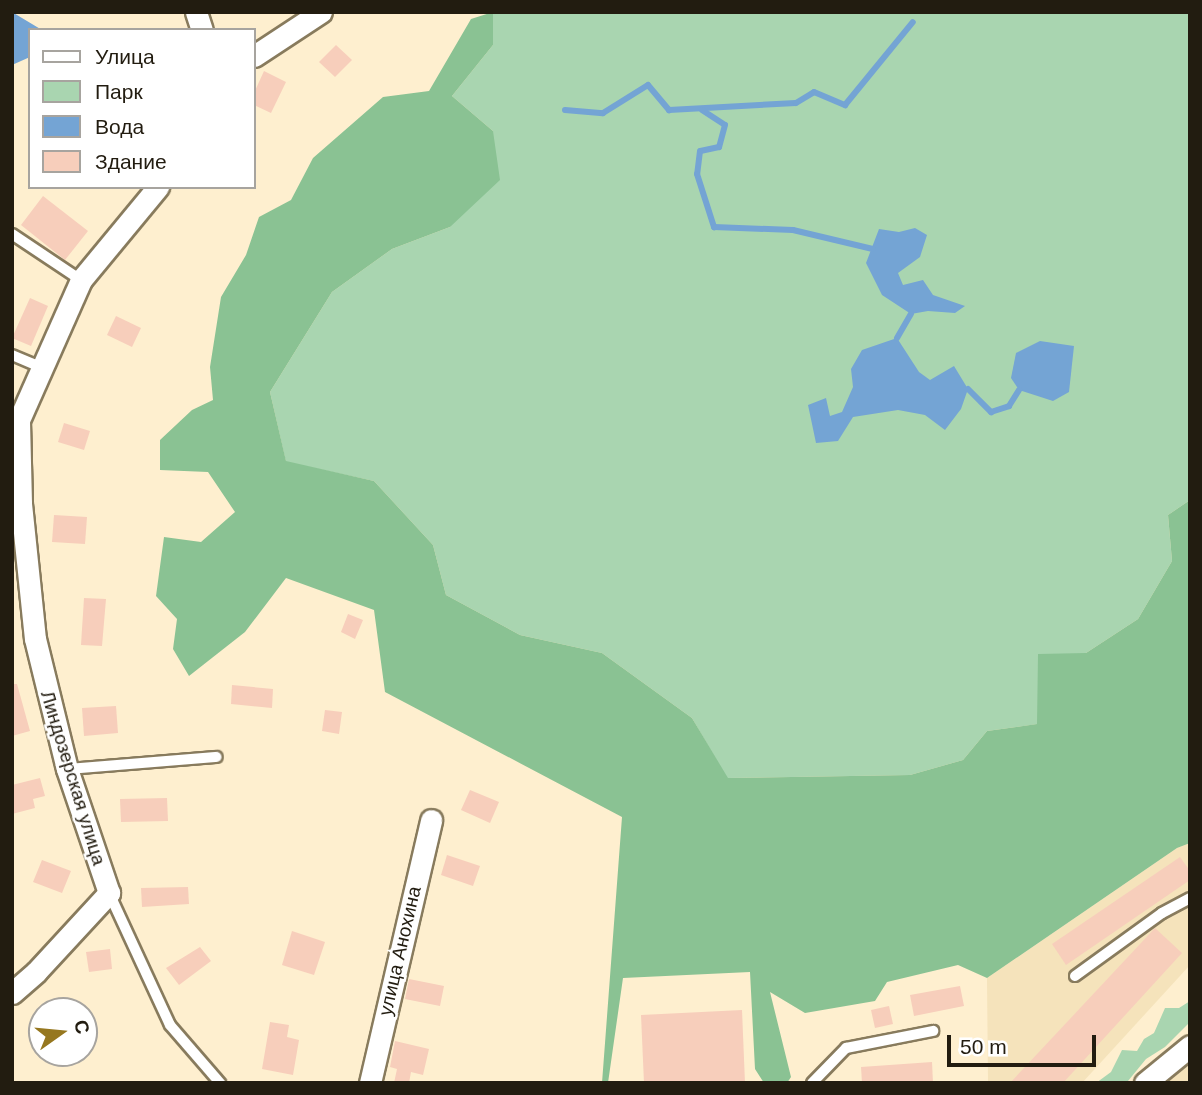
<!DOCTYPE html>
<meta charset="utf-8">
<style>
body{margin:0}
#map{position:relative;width:1202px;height:1095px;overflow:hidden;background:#feefcf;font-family:Helvetica,sans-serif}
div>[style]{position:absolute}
.built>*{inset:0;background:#f5e3bb}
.green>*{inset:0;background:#a9d5b0}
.forest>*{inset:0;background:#8ac293}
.water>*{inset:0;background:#74a4d4}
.stream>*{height:6px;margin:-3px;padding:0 3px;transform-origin:3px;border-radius:3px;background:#74a4d4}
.building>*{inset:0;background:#f7cebb}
.roads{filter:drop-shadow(2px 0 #887b5d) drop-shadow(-2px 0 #887b5d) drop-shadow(0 2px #887b5d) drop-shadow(0 -2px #887b5d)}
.lane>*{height:10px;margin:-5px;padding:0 5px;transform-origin:5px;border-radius:5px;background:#fff}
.street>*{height:21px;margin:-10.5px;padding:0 10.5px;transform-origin:10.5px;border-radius:10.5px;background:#fff}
span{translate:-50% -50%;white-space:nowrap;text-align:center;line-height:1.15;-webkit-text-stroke:5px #fff;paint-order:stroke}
.street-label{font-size:19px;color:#221c10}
.frame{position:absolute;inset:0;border:14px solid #221c10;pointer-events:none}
.legend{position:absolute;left:28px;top:28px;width:228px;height:161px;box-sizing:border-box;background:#fff;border:2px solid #a7a49f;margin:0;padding:9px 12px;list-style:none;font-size:21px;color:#221c10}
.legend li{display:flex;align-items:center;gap:14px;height:35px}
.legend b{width:35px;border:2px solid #a7a49f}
.north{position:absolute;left:28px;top:997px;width:70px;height:70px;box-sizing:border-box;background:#fff;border:2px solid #a7a49f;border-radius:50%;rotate:75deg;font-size:19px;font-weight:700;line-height:28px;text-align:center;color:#221c10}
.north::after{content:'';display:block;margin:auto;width:24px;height:32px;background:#96771f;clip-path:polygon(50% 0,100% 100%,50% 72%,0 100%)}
.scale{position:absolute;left:947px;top:1035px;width:149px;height:32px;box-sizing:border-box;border:4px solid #221c10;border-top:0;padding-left:9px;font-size:21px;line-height:24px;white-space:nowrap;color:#221c10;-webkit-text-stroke:5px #fff;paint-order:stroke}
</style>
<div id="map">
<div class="built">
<i style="clip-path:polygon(1190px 843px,1190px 965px,1082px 1083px,988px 1083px,987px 978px,1177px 848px)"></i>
<i style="clip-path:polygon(1190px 1061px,1190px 1083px,1162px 1083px)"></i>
</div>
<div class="green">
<i style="clip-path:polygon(493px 12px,1190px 12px,1190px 500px,1168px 515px,1172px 561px,1138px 619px,1086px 653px,1038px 724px,987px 731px,963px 760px,910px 775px,727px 778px,692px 718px,602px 653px,520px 635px,446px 595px,433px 545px,374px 481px,286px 462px,270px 392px,332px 292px,392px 249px,450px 227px,493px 131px,452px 96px,493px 45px)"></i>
<i style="clip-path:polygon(1190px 1001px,1190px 1022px,1165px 1047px,1146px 1059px,1128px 1081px,1096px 1083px,1111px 1072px,1122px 1050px,1137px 1051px,1144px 1039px,1154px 1033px,1165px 1008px,1179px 1008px)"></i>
</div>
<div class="forest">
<i style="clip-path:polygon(493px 12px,493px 45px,452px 96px,493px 131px,500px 180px,450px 227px,392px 249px,332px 292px,270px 392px,286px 461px,374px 481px,433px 545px,446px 595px,520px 635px,602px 653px,692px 718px,728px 778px,910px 775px,963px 760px,987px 731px,1037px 724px,1038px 654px,1086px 653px,1138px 619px,1172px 561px,1168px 515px,1190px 500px,1190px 843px,1177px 848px,987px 978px,958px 965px,887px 982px,875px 1001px,805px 1013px,770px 992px,791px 1077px,787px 1083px,764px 1083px,755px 1069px,750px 972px,623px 978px,608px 1083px,602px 1083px,622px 817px,385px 692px,374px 610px,286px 578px,245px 632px,189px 676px,173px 649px,177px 619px,156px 596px,164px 537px,201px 542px,235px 512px,208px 472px,160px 470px,160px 440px,192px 410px,213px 400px,210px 367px,221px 297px,246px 255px,259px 217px,291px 200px,313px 158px,383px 97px,429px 91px,471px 19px)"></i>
</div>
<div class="water">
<i style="clip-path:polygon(12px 12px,42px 30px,30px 30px,30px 57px,12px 65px)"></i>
<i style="clip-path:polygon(915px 228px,927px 235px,920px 257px,898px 273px,903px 285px,923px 280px,933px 295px,965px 306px,955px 313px,928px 311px,911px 314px,882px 295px,866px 263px,879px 229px,899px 232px)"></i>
<i style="clip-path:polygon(897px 338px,919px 372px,930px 380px,954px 366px,968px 389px,961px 409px,945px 430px,925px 415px,898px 410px,853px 417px,838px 441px,816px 443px,808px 405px,826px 398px,830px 416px,842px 412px,853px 387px,851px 369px,862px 350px)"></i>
<i style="clip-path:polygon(1040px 341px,1074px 346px,1069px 392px,1053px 401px,1019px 390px,1011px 378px,1016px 353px)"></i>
</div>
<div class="stream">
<i style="left:565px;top:110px;width:38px;rotate:5deg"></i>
<i style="left:603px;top:113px;width:53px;rotate:-31.9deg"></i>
<i style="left:648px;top:85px;width:33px;rotate:50deg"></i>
<i style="left:669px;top:110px;width:127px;rotate:-3.2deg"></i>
<i style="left:796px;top:103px;width:21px;rotate:-31deg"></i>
<i style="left:814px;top:92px;width:34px;rotate:23deg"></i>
<i style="left:845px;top:105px;width:107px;rotate:-50.7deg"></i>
<i style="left:702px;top:110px;width:27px;rotate:33deg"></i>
<i style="left:725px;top:125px;width:23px;rotate:105deg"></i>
<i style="left:719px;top:147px;width:19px;rotate:168deg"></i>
<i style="left:700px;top:151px;width:23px;rotate:97deg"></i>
<i style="left:697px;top:174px;width:56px;rotate:72.2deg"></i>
<i style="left:714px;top:227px;width:79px;rotate:2.2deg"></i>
<i style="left:793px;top:230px;width:82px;rotate:13.4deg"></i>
<i style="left:897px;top:338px;width:28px;rotate:-60deg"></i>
<i style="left:968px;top:389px;width:33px;rotate:45deg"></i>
<i style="left:991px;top:412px;width:19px;rotate:-18deg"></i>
<i style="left:1009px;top:406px;width:19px;rotate:-58deg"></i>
</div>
<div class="building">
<i style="clip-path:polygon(336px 45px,352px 60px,335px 77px,319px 62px)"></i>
<i style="clip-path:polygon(264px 71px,286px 82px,271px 113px,254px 105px,254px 93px)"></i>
<i style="clip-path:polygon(43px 196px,88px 231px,65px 260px,21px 225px)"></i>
<i style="clip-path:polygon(30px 298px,48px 306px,31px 346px,12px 338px)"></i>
<i style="clip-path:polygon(116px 316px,141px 328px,132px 347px,107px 335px)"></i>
<i style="clip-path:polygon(64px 423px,90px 431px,84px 450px,58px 442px)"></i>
<i style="clip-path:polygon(54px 515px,87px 517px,85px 544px,52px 542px)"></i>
<i style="clip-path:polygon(84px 598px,106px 599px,102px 646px,81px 645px)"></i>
<i style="clip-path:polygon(348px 614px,363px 620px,355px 639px,341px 632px)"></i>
<i style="clip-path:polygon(12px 684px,17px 684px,30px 731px,12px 736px)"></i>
<i style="clip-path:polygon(232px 685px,273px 689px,272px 708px,231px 704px)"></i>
<i style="clip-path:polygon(116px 706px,118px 733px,84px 736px,82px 708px)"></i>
<i style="clip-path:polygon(325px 710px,342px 712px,339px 734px,322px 731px)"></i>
<i style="clip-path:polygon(40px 778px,45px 796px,33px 799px,35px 808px,12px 814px,12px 785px)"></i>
<i style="clip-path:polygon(470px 790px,499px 802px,490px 823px,461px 810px)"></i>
<i style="clip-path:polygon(167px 798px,168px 821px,121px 822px,120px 799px)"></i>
<i style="clip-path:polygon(447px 855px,480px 866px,473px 886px,441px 875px)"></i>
<i style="clip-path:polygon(1180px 857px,1190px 871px,1190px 880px,1066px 965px,1052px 944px)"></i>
<i style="clip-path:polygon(42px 860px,71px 871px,62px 893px,33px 882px)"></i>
<i style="clip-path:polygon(188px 887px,189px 904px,142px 907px,141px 888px)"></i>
<i style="clip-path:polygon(1155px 928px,1182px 953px,1063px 1083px,1010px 1083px)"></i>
<i style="clip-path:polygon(292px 931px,325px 942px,314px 975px,282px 965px)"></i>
<i style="clip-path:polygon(200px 947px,211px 961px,179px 985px,166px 968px)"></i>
<i style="clip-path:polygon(110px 949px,112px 969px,89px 972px,86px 952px)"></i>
<i style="clip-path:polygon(409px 979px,444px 986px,440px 1006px,405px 999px)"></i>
<i style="clip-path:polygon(960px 986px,964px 1006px,914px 1016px,910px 995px)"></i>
<i style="clip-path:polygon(889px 1006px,893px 1024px,875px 1028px,871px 1010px)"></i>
<i style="clip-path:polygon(742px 1010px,745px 1083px,644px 1083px,641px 1015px)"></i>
<i style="clip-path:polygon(270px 1022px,289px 1025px,287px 1037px,299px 1040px,293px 1075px,262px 1069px)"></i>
<i style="clip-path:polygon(395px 1041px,429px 1049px,423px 1075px,411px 1072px,409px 1083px,394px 1083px,397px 1069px,390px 1067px)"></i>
<i style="clip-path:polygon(932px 1062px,933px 1083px,862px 1083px,861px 1067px)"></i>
</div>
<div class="roads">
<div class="lane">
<i style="left:12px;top:234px;width:83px;rotate:33.7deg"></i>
<i style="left:12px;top:355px;width:30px;rotate:23deg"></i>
<i style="left:67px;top:769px;width:150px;rotate:-4.6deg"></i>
<i style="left:109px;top:893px;width:145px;rotate:65.2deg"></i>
<i style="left:170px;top:1025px;width:77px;rotate:49.2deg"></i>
<i style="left:1075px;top:976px;width:107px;rotate:-35.9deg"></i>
<i style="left:1162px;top:913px;width:32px;rotate:-28deg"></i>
<i style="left:812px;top:1083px;width:49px;rotate:-45.8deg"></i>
<i style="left:846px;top:1048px;width:89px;rotate:-11.1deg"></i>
</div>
<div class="street">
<i style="left:196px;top:12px;width:19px;rotate:72deg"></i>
<i style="left:254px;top:56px;width:80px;rotate:-33.3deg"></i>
<i style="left:12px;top:993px;width:32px;rotate:-41deg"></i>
<i style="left:36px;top:972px;width:108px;rotate:-47.3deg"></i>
<i style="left:109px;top:893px;width:131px;rotate:-108.7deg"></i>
<i style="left:67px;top:769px;width:134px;rotate:-103.8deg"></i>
<i style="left:35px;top:639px;width:137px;rotate:-95.9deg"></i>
<i style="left:21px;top:503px;width:83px;rotate:-91.4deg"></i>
<i style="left:19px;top:420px;width:153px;rotate:-66.1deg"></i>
<i style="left:81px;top:280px;width:121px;rotate:-50.4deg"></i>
<i style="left:370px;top:1083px;width:270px;rotate:-76.9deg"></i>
<i style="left:1145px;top:1083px;width:58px;rotate:-39.4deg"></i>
</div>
</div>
<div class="street-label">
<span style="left:73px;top:778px;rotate:73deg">Линдозерская улица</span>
<span style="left:400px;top:951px;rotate:-77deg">улица Анохина</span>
</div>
<div class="frame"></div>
<ul class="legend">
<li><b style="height:9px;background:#fff"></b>Улица</li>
<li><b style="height:19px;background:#a9d5b0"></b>Парк</li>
<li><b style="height:19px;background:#74a4d4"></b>Вода</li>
<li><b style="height:19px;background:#f7cebb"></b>Здание</li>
</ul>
<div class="north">С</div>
<div class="scale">50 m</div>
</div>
